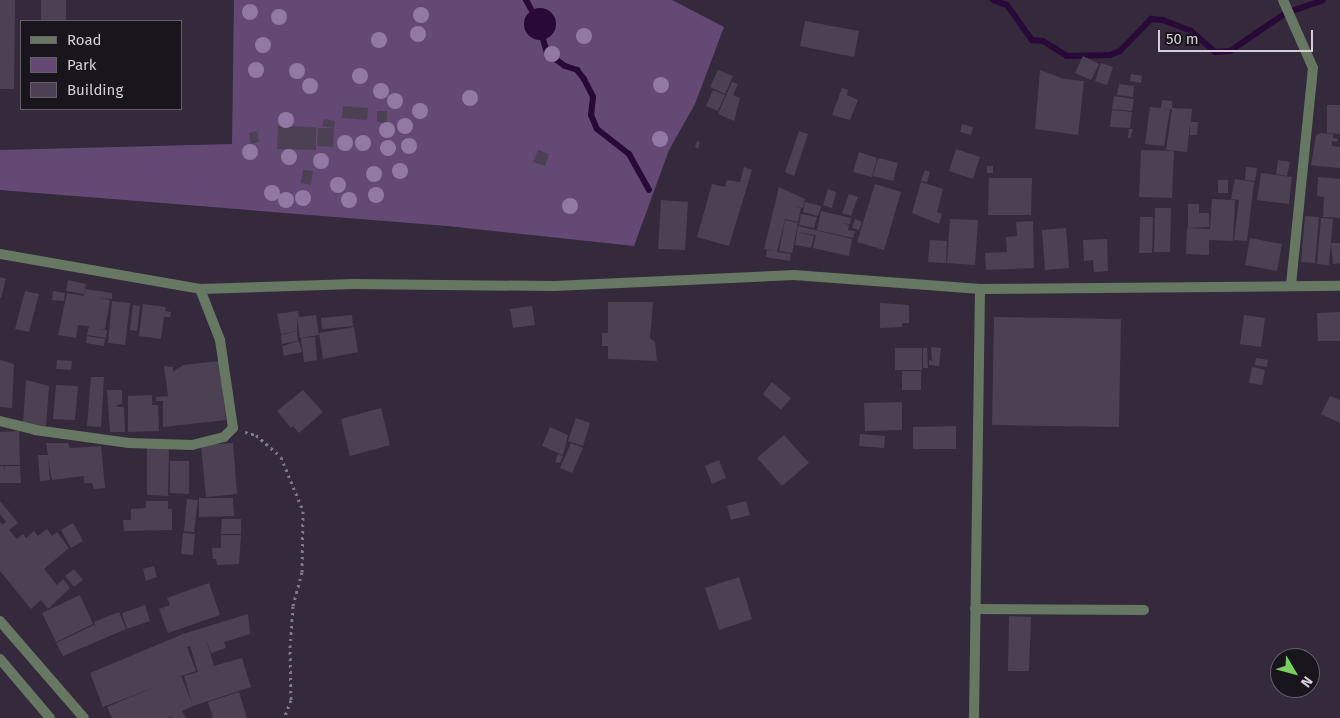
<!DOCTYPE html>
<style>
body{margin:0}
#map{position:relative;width:1340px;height:718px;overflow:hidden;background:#342a3b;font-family:"Fira Sans",sans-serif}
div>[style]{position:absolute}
.green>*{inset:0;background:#644975}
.water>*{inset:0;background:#280938}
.round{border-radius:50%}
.stream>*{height:6px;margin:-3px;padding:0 3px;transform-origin:3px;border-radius:3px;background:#280938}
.building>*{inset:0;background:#4c4153}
.path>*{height:3px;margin-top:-1.5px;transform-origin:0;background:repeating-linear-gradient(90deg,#817987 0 2.5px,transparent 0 6.5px)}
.street>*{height:10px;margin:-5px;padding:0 5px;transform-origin:5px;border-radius:5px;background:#667862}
.trees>*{width:16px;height:16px;margin:-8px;border-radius:50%;background:#9279a3}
span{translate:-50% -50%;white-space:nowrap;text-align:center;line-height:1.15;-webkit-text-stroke:4px #19151c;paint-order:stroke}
.legend{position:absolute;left:20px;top:20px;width:162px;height:90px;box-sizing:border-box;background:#19151c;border:1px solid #645f68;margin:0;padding:6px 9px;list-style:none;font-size:15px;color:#d4ced9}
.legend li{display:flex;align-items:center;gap:10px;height:25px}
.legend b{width:25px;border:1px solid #645f68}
.north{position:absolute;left:1270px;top:648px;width:50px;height:50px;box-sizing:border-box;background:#19151c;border:1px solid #645f68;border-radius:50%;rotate:127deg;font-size:14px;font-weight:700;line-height:20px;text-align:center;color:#d4ced9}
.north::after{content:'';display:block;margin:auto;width:18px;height:22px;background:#75d25b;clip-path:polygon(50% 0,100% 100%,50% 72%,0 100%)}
.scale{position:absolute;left:1158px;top:30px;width:155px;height:22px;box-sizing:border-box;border:2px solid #d4ced9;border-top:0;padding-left:6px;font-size:15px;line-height:18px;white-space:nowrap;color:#d4ced9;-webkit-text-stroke:4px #19151c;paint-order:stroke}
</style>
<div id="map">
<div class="green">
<i style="clip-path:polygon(234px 0,672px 0,724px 27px,695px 104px,669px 150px,634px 246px,447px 226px,0 190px,0 150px,232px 144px)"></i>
</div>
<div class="water">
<i class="round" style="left:524px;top:8px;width:32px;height:32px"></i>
</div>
<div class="stream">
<i style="left:526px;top:0;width:13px;rotate:61deg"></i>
<i style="left:993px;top:0;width:15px;rotate:20deg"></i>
<i style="left:1007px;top:5px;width:43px;rotate:54.5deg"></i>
<i style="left:1032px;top:40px;width:11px;rotate:5deg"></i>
<i style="left:1043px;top:41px;width:28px;rotate:32deg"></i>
<i style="left:1067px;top:56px;width:43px;rotate:-1.3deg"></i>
<i style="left:1110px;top:55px;width:11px;rotate:-22deg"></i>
<i style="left:1120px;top:51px;width:45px;rotate:-45.9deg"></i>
<i style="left:1151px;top:19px;width:12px;rotate:5deg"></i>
<i style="left:1163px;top:20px;width:30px;rotate:21deg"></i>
<i style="left:1191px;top:31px;width:32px;rotate:41deg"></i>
<i style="left:1215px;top:52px;width:15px;rotate:-4deg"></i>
<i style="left:1230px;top:51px;width:68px;rotate:-34.2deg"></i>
<i style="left:1286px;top:13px;width:39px;rotate:-19deg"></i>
<i style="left:543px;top:39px;width:15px;rotate:74deg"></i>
<i style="left:547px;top:53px;width:22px;rotate:36deg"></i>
<i style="left:565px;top:66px;width:13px;rotate:18deg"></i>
<i style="left:577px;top:70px;width:11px;rotate:52deg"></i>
<i style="left:584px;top:79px;width:20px;rotate:63deg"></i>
<i style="left:593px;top:97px;width:18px;rotate:96deg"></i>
<i style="left:591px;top:115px;width:15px;rotate:67deg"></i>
<i style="left:597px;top:129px;width:41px;rotate:38deg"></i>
<i style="left:629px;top:154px;width:41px;rotate:60.9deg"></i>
</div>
<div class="building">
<i style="clip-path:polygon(0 0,15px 0,14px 89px,0 89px)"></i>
<i style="clip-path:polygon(41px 0,66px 0,66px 21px,41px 21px)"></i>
<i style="clip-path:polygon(805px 21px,859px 31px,854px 57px,800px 46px)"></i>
<i style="clip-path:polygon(1083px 56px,1099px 64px,1091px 80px,1075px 73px)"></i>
<i style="clip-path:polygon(1101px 63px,1113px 67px,1107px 85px,1095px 81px)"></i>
<i style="clip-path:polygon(718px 70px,733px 76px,725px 94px,710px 87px)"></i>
<i style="clip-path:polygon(1040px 70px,1064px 79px,1084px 81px,1078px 135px,1035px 129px)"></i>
<i style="clip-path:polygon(1131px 74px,1142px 76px,1141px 83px,1130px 81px)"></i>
<i style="clip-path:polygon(732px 82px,738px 84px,733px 95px,740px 98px,734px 121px,718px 114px)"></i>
<i style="clip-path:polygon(1119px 84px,1134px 86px,1133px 97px,1117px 95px)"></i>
<i style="clip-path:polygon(842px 88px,848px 90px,847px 95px,858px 100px,850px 120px,832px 115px)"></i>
<i style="clip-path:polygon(713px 90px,725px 95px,718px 111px,706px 106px)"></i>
<i style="clip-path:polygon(1114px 96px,1134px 99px,1132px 111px,1112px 109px)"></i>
<i style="clip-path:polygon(1162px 100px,1172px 101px,1172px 108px,1192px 109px,1191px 122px,1198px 122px,1197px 135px,1190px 135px,1190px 124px,1187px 152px,1166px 150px,1172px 109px,1163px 108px,1170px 109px,1164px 146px,1145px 144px,1150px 107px,1161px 108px)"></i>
<i style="clip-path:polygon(1327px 105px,1340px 105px,1340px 134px,1327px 133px)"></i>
<i style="clip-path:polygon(343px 106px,368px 108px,367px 120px,342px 118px)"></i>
<i style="clip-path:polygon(1112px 110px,1132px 112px,1130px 128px,1110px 127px)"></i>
<i style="clip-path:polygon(377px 111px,387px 111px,387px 123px,377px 122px)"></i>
<i style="clip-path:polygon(324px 119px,335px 121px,334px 128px,322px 126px)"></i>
<i style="clip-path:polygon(962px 124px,973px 127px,971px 135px,960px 132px)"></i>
<i style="clip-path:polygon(278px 126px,316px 127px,316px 150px,277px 149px)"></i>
<i style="clip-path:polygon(318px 128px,334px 128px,333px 147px,317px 146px)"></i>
<i style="clip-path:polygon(1129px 129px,1133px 129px,1130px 138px,1128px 138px)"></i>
<i style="clip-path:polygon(257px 131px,259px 142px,251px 144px,249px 133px)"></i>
<i style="clip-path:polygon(799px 131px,808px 134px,794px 176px,785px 172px)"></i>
<i style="clip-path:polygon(1321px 133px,1333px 134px,1333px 138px,1338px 139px,1337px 142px,1332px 141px,1332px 146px,1340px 147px,1340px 168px,1317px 166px,1317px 159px,1317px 166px,1311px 165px,1316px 135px)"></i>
<i style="clip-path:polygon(697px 141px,700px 142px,698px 149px,695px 147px)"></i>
<i style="clip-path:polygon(956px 149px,980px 157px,973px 179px,949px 171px)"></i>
<i style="clip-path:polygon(538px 150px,549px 154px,545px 166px,533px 162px)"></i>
<i style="clip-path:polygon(1141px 150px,1174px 151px,1172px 198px,1139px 197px)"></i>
<i style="clip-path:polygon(859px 152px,877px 158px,872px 177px,853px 172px)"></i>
<i style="clip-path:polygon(878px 158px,898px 163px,893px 181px,873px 176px)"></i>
<i style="clip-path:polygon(1278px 160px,1290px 162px,1287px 176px,1276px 174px)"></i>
<i style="clip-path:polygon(987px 166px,993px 166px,993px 173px,987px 173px)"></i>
<i style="clip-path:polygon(744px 167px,752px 170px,729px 246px,697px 237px,712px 184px,725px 187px,727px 180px,740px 182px)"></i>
<i style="clip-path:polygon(1246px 167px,1257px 168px,1255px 181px,1245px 180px)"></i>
<i style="clip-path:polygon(303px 170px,313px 171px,311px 185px,301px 183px)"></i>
<i style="clip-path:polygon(925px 170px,930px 172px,927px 182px,921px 181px)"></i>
<i style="clip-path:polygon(1261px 173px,1292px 177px,1289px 204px,1257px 200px)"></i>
<i style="clip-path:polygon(1318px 177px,1331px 178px,1329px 198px,1331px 178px,1340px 179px,1340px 218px,1323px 217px,1324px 197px,1317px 196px)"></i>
<i style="clip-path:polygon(989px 178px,1032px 178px,1031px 215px,988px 215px)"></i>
<i style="clip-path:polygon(1235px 179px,1254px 182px,1247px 241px,1234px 240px,1239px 200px,1231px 199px)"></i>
<i style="clip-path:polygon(1218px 180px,1228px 180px,1228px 193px,1218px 193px)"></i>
<i style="clip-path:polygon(921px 182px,943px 189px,937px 212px,942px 214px,939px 224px,912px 213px)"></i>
<i style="clip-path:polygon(875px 184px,901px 192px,884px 250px,857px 242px)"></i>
<i style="clip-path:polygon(779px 187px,805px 199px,803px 208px,792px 205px,801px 208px,798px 222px,785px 219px,777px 252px,791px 254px,790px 261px,766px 257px,767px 250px,775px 251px,764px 249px)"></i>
<i style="clip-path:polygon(828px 189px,836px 192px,832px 208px,823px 205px)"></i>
<i style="clip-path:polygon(849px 194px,858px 197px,851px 216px,842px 213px)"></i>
<i style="clip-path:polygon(1212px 199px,1235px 200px,1233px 241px,1209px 240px,1209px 255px,1186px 254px,1187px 228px,1210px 229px)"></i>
<i style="clip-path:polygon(661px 200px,688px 202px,685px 250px,658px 249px)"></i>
<i style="clip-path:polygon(805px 202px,821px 206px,818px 216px,803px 212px)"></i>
<i style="clip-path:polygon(1188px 204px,1199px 204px,1199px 213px,1209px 213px,1209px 227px,1188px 228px)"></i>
<i style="clip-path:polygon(1155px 208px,1171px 208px,1170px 252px,1154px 252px)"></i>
<i style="clip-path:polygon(821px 211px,851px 218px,850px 224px,842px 223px,849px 225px,848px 230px,855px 231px,853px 238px,817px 230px)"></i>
<i style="clip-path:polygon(801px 214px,817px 217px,814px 228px,799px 225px)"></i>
<i style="clip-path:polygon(1305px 216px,1319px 217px,1315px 263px,1301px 262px)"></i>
<i style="clip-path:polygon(1140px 217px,1153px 217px,1152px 253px,1139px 253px)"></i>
<i style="clip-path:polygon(1321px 218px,1333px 219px,1329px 265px,1317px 264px)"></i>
<i style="clip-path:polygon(855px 219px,862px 222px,859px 230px,852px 228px)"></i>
<i style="clip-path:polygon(950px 219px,978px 220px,975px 265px,947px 263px)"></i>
<i style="clip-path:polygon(785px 220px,798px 223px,792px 253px,779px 251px)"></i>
<i style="clip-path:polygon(1033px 221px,1034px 268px,986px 270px,985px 253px,1007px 252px,1006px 237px,1017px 236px,1016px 222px)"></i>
<i style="clip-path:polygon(798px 226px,852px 239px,849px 256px,813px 248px,816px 235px,797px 232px)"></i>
<i style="clip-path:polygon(1066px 228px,1069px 268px,1045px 270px,1042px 230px)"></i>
<i style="clip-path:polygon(797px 232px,814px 236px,811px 248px,795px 245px)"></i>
<i style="clip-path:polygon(1250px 238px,1282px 244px,1277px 271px,1245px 265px)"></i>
<i style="clip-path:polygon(1107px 239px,1108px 271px,1094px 272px,1093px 260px,1084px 261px,1083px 240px)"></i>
<i style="clip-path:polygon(930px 240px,947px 241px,946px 263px,928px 262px)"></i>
<i style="clip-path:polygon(1331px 243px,1340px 243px,1340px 263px,1333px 264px)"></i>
<i style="clip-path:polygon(0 277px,6px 279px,1px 298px,0 298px)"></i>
<i style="clip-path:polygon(68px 280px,86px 284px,84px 294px,66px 291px)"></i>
<i style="clip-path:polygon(85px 289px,112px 293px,112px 299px,99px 298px,110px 300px,105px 329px,99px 329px,107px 330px,106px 338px,87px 335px,89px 326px,78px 325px,76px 338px,58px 335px,67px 293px,84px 296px)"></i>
<i style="clip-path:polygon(25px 291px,39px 294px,29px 332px,15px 329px)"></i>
<i style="clip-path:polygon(53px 291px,65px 293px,64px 301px,52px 300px)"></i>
<i style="clip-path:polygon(112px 301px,130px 303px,125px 345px,108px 343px)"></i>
<i style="clip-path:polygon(608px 302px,653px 302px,650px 338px,655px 342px,657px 361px,608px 359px,608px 346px,602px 346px,602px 333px,608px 333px)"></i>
<i style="clip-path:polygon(880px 303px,909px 305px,909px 323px,902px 323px,902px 327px,880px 328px)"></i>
<i style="clip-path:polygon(143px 304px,166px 307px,165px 311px,171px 312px,170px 317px,164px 317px,161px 339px,139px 336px)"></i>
<i style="clip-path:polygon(133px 305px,140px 306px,137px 331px,130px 330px)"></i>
<i style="clip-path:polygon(532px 306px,535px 325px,513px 328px,510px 309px)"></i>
<i style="clip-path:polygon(298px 311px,299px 317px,316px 315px,319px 335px,300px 338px,297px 317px,297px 331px,281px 334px,277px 314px)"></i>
<i style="clip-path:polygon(1340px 312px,1340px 341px,1318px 341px,1317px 313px)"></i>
<i style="clip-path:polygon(352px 315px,353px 326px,322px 329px,321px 318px)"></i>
<i style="clip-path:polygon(1244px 315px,1265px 318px,1261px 347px,1240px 344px)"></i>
<i style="clip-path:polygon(994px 317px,1121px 319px,1119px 427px,992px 425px)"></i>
<i style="clip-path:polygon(354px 327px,358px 352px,323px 359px,319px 333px)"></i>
<i style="clip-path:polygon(297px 331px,298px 341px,282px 344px,281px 335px)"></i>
<i style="clip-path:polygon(87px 336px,105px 339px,104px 346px,86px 343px)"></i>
<i style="clip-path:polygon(315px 337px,317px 360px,304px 362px,301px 338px)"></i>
<i style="clip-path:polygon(299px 341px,302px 352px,284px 356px,282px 346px)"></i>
<i style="clip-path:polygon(931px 347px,941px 348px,939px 366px,929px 365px,929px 360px,932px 361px)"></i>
<i style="clip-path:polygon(895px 348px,922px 348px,922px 370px,895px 370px)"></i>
<i style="clip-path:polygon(923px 348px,927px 348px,928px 368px,923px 368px)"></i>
<i style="clip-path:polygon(1256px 358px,1268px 360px,1267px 367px,1255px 365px)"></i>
<i style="clip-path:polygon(0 360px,14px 364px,12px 408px,0 407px)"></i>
<i style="clip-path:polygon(57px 360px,72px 361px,71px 370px,56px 369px)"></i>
<i style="clip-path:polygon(219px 361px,226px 420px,163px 427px,163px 401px,156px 401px,156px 397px,168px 396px,164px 366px,173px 367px,173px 372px,183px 365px)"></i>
<i style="clip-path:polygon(1252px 367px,1265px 370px,1262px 385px,1249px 383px)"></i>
<i style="clip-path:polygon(902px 371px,921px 371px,921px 390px,902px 390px)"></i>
<i style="clip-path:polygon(91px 377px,104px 377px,101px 427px,87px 426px)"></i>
<i style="clip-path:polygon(26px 380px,49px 386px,46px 426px,23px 424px)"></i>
<i style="clip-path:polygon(772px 382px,791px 398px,781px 410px,763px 394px)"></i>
<i style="clip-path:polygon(56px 385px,78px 386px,75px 420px,53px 419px)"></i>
<i style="clip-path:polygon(107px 390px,122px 390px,122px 404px,117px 405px,117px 407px,124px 407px,125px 432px,110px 432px)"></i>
<i style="clip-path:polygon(303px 390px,323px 412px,299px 433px,293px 426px,291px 428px,277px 411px)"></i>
<i style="clip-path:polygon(152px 395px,152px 405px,158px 405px,159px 431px,128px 432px,128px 396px)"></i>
<i style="clip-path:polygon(1330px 396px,1340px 400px,1340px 423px,1321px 414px)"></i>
<i style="clip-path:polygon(902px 402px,902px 430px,865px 431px,864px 403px)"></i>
<i style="clip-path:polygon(381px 408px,390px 445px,350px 456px,341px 419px)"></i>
<i style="clip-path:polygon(576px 418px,590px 423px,583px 446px,568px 441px)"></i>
<i style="clip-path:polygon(956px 426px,956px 449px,913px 449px,913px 427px)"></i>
<i style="clip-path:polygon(550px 427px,568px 435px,563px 455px,542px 446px)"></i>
<i style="clip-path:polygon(19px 431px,20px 465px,0 465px,0 432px)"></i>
<i style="clip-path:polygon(860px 434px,885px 436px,884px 448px,859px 446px)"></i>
<i style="clip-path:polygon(784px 435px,809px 463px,782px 486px,757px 458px)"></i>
<i style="clip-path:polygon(46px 443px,68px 443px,70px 448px,101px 446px,105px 488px,94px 489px,92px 483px,84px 483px,84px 476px,52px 480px,48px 459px,50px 480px,40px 481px,38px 455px,48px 455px)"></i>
<i style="clip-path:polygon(233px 443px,237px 494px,206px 497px,201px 445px)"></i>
<i style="clip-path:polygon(571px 443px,583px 448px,572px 473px,560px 468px)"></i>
<i style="clip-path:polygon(147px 448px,169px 448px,168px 496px,147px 495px)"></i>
<i style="clip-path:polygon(558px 454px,563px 456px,560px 463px,555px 462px)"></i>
<i style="clip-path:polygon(719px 460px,726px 478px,712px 484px,705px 466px)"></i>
<i style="clip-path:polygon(170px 461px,189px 461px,189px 494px,170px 493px)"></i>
<i style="clip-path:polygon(0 466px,4px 466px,5px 471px,5px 466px,20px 466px,21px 483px,0 483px)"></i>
<i style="clip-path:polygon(199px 498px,233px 498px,234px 516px,199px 517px)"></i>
<i style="clip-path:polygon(187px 499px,198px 500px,194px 532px,184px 531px)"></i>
<i style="clip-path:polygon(0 501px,18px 523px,9px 530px,17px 539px,23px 534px,26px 538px,34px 531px,38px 536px,47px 529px,52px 536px,57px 532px,69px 548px,44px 569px,57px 585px,63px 579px,70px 588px,48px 609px,41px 600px,31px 609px,0 571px,0 522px,2px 525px,6px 522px,0 514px)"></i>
<i style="clip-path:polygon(146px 501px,168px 501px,168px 509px,172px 509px,172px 530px,124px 531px,123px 520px,131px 520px,131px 509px,146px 508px)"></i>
<i style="clip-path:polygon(746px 501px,750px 515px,731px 520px,727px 506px)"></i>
<i style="clip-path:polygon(222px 519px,241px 519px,241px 534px,221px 534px)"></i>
<i style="clip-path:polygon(73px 523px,83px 541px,71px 548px,61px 530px)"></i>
<i style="clip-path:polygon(183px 533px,195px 534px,193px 555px,181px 554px)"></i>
<i style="clip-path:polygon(221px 535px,241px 535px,239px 564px,217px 565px,216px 559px,213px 559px,212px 548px,221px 548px)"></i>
<i style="clip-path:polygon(154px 566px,157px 577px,146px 581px,143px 569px)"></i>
<i style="clip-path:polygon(74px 569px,83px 580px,74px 587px,65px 576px)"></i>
<i style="clip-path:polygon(739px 577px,752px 619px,719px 630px,705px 588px)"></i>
<i style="clip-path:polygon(209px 583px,220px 615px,168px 633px,159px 609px,170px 605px,167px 598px)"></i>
<i style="clip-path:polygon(80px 595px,93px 624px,56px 642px,42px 613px)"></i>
<i style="clip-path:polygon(145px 605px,150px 621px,127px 629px,122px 613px)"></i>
<i style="clip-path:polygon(119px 612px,126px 629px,63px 656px,56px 643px,94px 625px,96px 628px,94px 622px)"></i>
<i style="clip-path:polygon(evenodd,248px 614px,250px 634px,224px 642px,226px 648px,211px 653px,206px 640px,214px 666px,242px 658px,251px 687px,193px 706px,182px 711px,186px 718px,169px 718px,174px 715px,167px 718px,112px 718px,107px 707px,155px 687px,103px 707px,90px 673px,183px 634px,248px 614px,190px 646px,198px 672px,184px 676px,192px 703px,181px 676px,196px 671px,187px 647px,190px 646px)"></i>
<i style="clip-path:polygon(1009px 616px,1031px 617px,1029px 671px,1008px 671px)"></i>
<i style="clip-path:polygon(239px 692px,247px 718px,213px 718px,208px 702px)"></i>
</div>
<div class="path">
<i style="left:245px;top:432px;width:11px;rotate:15deg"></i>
<i style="left:256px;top:435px;width:33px;rotate:41deg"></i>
<i style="left:281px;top:457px;width:58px;rotate:67.8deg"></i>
<i style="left:303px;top:511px;width:61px;rotate:90.9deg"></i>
<i style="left:302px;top:572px;width:35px;rotate:105deg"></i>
<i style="left:293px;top:606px;width:39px;rotate:94deg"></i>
<i style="left:290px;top:645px;width:55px;rotate:89deg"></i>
<i style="left:291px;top:700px;width:19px;rotate:111deg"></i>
</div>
<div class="street">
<i style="left:1283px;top:0;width:74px;rotate:66.2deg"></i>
<i style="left:1313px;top:68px;width:219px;rotate:95.8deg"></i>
<i style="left:0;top:254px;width:203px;rotate:9.9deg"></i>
<i style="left:200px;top:289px;width:154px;rotate:-1.9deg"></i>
<i style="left:354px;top:284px;width:200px;rotate:0.6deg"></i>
<i style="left:554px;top:286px;width:240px;rotate:-2.6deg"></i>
<i style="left:794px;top:275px;width:187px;rotate:4.3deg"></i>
<i style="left:980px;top:289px;width:360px;rotate:-0.5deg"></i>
<i style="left:0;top:421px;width:36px;rotate:14deg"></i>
<i style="left:35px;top:430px;width:95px;rotate:7.9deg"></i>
<i style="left:129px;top:443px;width:63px;rotate:1.8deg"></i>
<i style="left:192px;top:445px;width:33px;rotate:-14deg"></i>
<i style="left:224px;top:437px;width:13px;rotate:-45deg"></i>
<i style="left:233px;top:428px;width:89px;rotate:-98.4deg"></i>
<i style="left:220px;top:340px;width:55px;rotate:-111.4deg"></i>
<i style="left:975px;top:609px;width:169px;rotate:0.3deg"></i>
<i style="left:0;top:621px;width:128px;rotate:49.1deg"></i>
<i style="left:0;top:659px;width:77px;rotate:49.7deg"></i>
<i style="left:974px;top:718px;width:429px;rotate:-89.2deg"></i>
</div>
<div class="trees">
<i style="left:250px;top:12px"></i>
<i style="left:421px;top:15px"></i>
<i style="left:279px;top:17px"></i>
<i style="left:418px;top:34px"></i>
<i style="left:584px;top:36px"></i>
<i style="left:379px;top:40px"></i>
<i style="left:263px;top:45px"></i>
<i style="left:552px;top:54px"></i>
<i style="left:256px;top:70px"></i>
<i style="left:297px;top:71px"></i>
<i style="left:360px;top:76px"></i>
<i style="left:661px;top:85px"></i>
<i style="left:310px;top:86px"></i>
<i style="left:381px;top:91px"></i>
<i style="left:470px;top:98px"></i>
<i style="left:395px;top:101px"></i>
<i style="left:420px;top:111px"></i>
<i style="left:286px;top:120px"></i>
<i style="left:405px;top:126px"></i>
<i style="left:387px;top:130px"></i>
<i style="left:660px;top:139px"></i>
<i style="left:345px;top:143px"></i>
<i style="left:363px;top:143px"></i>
<i style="left:409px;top:146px"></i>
<i style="left:388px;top:148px"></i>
<i style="left:250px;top:152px"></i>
<i style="left:289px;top:157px"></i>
<i style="left:321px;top:161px"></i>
<i style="left:400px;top:171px"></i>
<i style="left:374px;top:174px"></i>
<i style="left:338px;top:185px"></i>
<i style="left:272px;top:193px"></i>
<i style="left:376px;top:195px"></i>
<i style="left:303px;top:198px"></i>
<i style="left:286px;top:200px"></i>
<i style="left:349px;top:200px"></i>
<i style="left:570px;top:206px"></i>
</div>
<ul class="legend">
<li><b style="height:6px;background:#667862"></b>Road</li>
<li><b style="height:14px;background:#644975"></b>Park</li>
<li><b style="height:14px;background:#4c4153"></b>Building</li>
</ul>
<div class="north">N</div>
<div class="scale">50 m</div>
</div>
